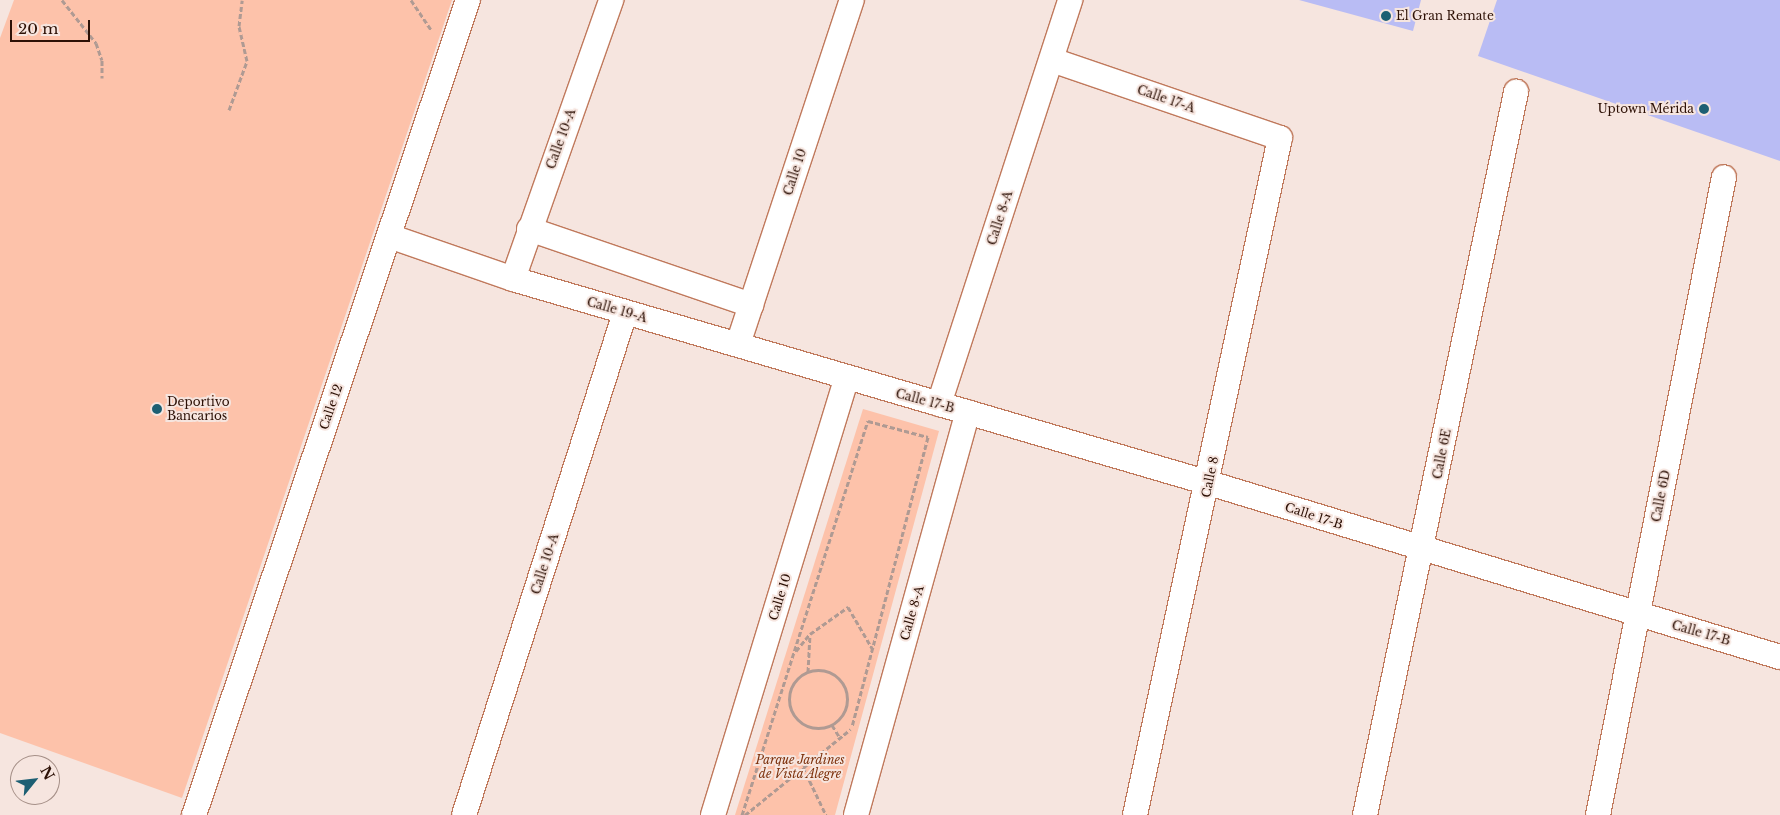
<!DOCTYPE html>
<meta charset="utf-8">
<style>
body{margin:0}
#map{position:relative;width:1780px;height:815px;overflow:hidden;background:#f6e5df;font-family:"Libre Baskerville",serif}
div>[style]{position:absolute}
.green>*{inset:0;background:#fdc2aa}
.building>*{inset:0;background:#b9bcf4}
.path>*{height:3px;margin-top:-1.5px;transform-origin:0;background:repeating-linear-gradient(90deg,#af9a93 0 5px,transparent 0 7.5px)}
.path>.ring{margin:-1.5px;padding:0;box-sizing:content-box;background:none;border:3px solid #af9a93;border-radius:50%}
.roads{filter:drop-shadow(1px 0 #c0795c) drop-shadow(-1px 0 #c0795c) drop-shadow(0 1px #c0795c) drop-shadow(0 -1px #c0795c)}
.minor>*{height:24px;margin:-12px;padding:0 12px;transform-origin:12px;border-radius:12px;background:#fff}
.dots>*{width:14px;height:14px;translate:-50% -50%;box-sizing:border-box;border:2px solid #f6e5df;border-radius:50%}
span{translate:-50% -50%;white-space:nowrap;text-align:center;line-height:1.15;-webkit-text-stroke:4px #f6e5df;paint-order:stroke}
.poi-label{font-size:12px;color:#2d1106}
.left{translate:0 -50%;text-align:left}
.right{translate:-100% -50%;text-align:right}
.street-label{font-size:12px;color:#2d1106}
.park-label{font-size:12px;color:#7f330e;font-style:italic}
.north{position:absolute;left:10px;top:755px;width:50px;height:50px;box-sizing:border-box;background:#f6e5df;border:1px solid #a69088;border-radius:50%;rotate:61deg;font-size:14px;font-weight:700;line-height:20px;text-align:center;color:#2d1106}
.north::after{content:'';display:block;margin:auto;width:18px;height:22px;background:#1d5f73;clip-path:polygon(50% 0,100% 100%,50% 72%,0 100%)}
.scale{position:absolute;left:10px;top:20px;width:80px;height:22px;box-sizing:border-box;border:2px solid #2d1106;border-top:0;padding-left:6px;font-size:15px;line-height:18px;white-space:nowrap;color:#2d1106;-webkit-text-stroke:4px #f6e5df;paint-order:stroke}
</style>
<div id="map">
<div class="green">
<i style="clip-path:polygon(14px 0,452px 0,182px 798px,0 733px,0 38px)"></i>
<i style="clip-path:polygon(863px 409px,939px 431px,835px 815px,735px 815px)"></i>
</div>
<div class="building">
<i style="clip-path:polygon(1299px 0,1421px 0,1413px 31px)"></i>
<i style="clip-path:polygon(1497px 0,1780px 0,1780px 161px,1478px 56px)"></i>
</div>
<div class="path">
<i style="left:62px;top:0;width:55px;rotate:51.7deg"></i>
<i style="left:96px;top:43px;width:18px;rotate:71deg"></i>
<i style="left:102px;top:60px;width:18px;rotate:90deg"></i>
<i style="left:411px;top:0;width:37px;rotate:56deg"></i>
<i style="left:229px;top:110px;width:52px;rotate:-69.8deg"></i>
<i style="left:247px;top:61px;width:36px;rotate:-103deg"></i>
<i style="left:239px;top:26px;width:26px;rotate:-83deg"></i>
<i style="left:796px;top:651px;width:22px;rotate:-51deg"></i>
<i style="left:810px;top:634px;width:47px;rotate:-35.4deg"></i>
<i style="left:848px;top:607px;width:48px;rotate:59.7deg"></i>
<i class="ring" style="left:789px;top:670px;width:55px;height:55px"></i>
<i style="left:808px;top:672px;width:37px;rotate:-87deg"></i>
<i style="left:832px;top:725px;width:15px;rotate:58deg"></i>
<i style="left:803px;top:767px;width:53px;rotate:64.4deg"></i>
<i style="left:742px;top:815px;width:414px;rotate:-72.3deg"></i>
<i style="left:868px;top:421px;width:62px;rotate:14.9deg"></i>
<i style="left:928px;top:437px;width:299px;rotate:104.7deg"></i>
<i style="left:745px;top:815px;width:136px;rotate:-39.1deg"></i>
</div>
<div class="roads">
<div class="minor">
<i style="left:1052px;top:60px;width:241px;rotate:18.9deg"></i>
<i style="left:1280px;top:138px;width:692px;rotate:102.09deg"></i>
<i style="left:529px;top:229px;width:235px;rotate:18.9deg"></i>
<i style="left:389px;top:236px;width:131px;rotate:19.1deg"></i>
<i style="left:513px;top:279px;width:725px;rotate:16.34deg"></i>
<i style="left:1209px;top:483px;width:597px;rotate:16.95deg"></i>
<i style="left:513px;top:279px;width:296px;rotate:-70.6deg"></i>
<i style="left:738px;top:344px;width:362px;rotate:-71.7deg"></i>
<i style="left:939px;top:404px;width:425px;rotate:-72deg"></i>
<i style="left:194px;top:815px;width:860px;rotate:-71.42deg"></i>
<i style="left:464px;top:815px;width:527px;rotate:-72.22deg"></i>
<i style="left:713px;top:815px;width:455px;rotate:-73deg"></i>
<i style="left:856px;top:815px;width:418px;rotate:-74.5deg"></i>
<i style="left:1365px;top:815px;width:739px;rotate:-78.2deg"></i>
<i style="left:1598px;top:815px;width:650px;rotate:-78.83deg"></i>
</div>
</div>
<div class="dots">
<i style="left:1386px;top:16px;background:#1d5f73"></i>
<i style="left:1704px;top:109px;background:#1d5f73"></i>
<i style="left:157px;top:409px;background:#1d5f73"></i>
</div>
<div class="poi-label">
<span class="left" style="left:1396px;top:16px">El Gran Remate</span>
<span class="right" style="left:1694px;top:109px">Uptown Mérida</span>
<span class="left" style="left:167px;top:409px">Deportivo<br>Bancarios</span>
</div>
<div class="street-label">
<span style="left:1166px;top:99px;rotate:19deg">Calle 17-A</span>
<span style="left:561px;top:139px;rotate:-70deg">Calle 10-A</span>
<span style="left:795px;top:172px;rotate:-72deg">Calle 10</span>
<span style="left:1000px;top:218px;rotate:-72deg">Calle 8-A</span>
<span style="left:617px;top:310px;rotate:16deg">Calle 19-A</span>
<span style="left:925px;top:401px;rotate:15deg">Calle 17-B</span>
<span style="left:331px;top:407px;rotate:-71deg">Calle 12</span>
<span style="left:1442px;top:454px;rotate:-79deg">Calle 6E</span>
<span style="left:1210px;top:477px;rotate:-78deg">Calle 8</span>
<span style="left:1661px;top:496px;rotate:-79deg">Calle 6D</span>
<span style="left:1314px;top:516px;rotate:18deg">Calle 17-B</span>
<span style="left:545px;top:564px;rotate:-72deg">Calle 10-A</span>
<span style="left:780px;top:597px;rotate:-73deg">Calle 10</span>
<span style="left:912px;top:613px;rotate:-74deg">Calle 8-A</span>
<span style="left:1701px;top:633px;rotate:16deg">Calle 17-B</span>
</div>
<div class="park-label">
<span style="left:800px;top:767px">Parque Jardines<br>de Vista Alegre</span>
</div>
<div class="north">N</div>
<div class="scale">20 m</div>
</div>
